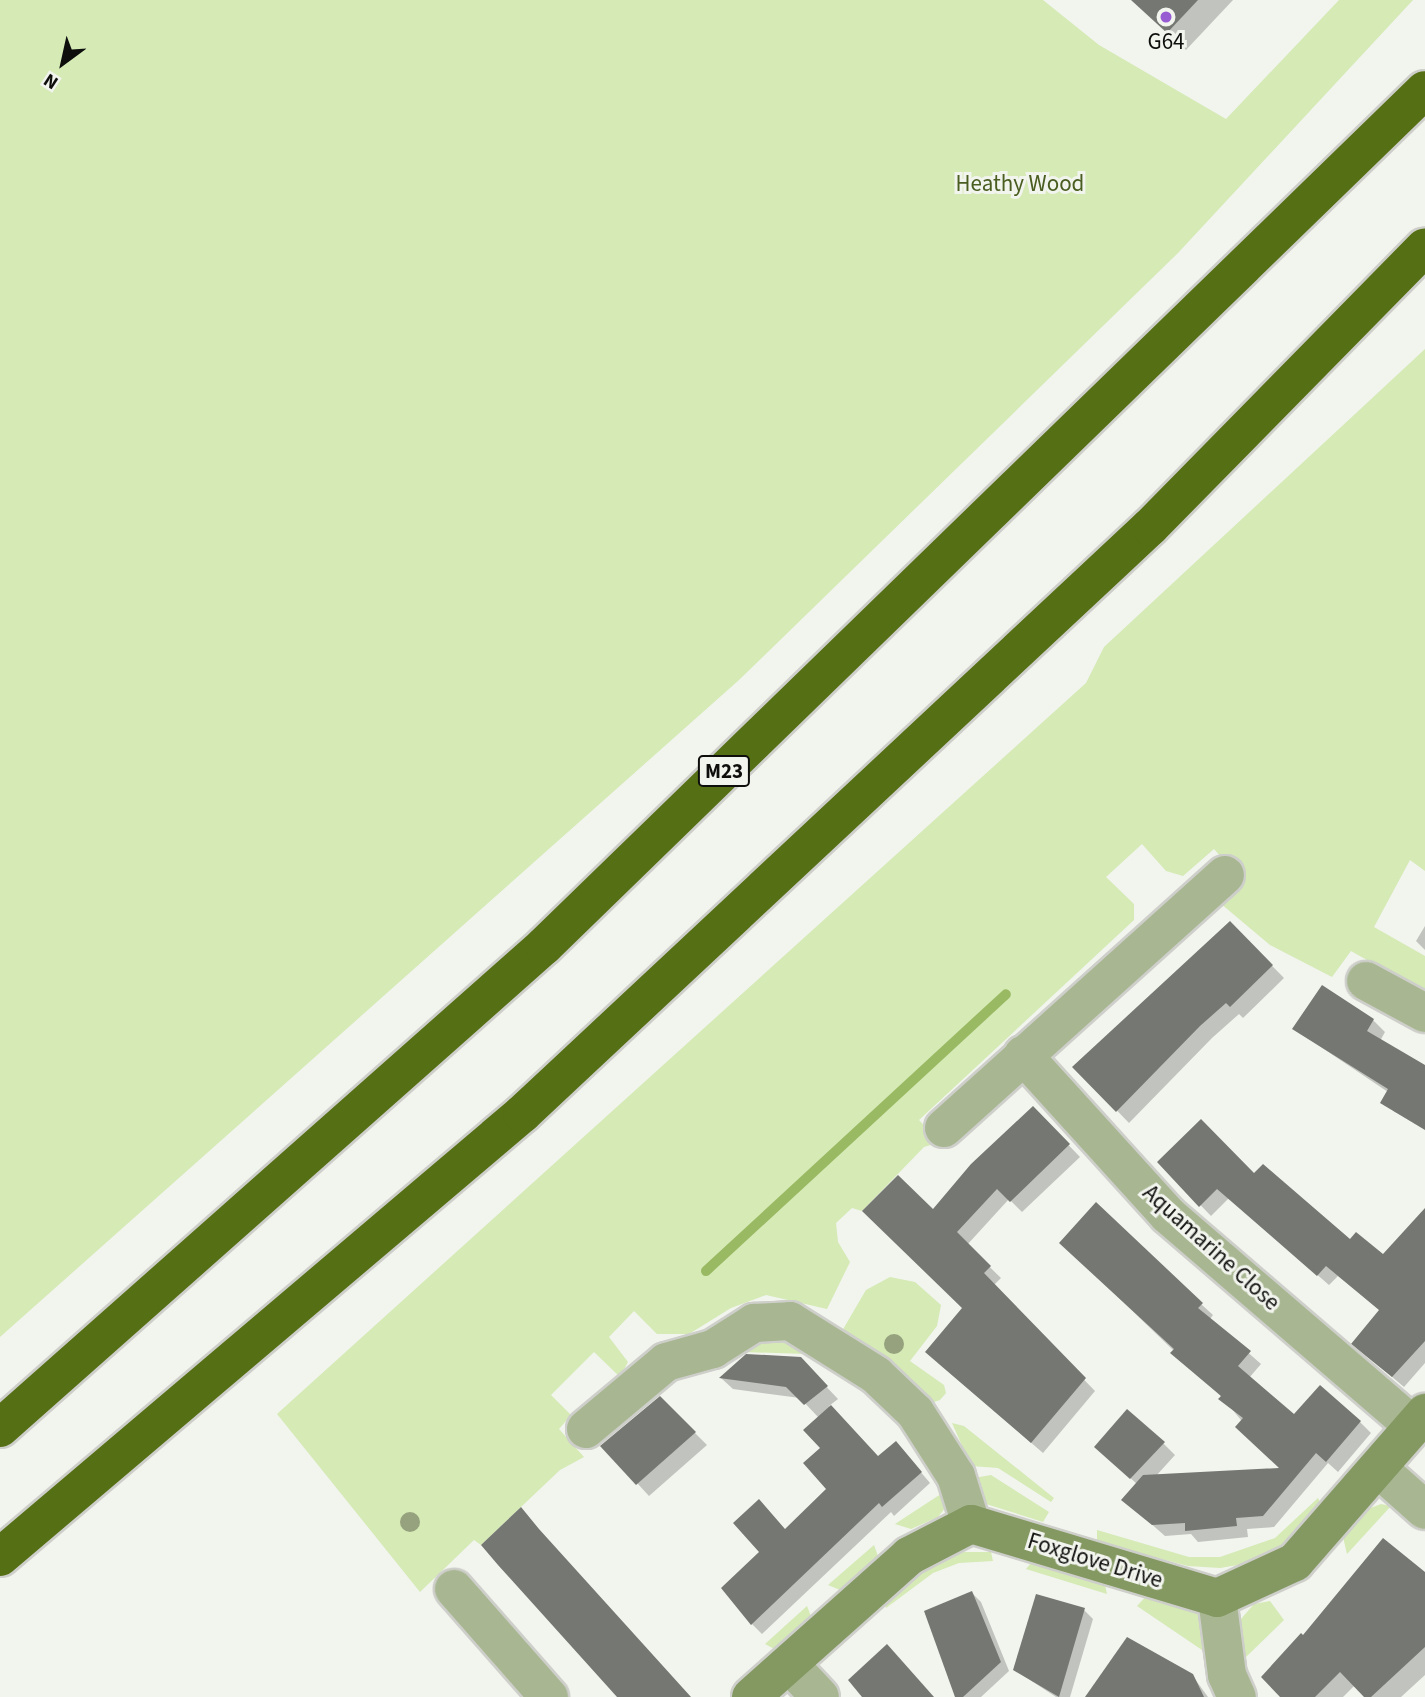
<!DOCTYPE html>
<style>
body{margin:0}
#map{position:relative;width:1425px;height:1697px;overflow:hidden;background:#f2f4ee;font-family:"Source Sans 3",sans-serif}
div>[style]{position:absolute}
.green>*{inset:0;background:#d5eab5}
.shadow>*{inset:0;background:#0003}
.stream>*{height:10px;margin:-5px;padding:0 5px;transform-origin:5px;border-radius:5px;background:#9ab963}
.building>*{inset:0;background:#757772}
.roads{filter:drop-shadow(2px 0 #cecfca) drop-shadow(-2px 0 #cecfca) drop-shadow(0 2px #cecfca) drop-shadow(0 -2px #cecfca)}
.street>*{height:38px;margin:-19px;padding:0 19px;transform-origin:19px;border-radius:19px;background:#a8b792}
.secondary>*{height:38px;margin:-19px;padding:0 19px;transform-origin:19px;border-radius:19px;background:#849962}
.highway>*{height:38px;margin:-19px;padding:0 19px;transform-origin:19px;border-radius:19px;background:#556f14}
.trees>*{width:20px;height:20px;margin:-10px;border-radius:50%;background:#96a27d}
.dots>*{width:19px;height:19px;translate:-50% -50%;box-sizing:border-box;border:4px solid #f2f4ee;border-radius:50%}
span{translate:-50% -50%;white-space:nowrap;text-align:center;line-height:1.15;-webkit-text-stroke:6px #f2f4ee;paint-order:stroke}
.shield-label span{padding:2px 5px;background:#f2f4ee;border:2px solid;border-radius:5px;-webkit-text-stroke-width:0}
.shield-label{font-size:21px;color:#0e0f0d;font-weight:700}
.poi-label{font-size:23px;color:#0e0f0d}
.park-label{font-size:23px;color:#4a5e21}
.street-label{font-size:23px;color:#0e0f0d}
.north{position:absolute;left:28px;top:28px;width:70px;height:70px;-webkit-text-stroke:5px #f2f4ee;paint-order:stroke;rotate:213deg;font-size:19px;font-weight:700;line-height:28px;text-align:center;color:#0e0f0d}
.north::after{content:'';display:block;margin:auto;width:24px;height:32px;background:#0e0f0d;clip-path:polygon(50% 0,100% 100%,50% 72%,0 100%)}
</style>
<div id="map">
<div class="green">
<i style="clip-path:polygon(0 0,1043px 0,1099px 45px,1226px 119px,1339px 0,1413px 0,1178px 253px,739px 680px,0 1337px)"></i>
<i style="clip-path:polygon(1425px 349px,1425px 871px,1410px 860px,1374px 927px,1425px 956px,1425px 993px,1351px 951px,1332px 977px,1270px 945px,1220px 903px,1243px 882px,1214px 849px,1183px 876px,1166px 871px,1142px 844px,1106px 877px,1134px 904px,1134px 920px,919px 1120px,946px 1149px,937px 1143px,924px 1147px,862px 1211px,852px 1208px,836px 1223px,838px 1242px,850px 1262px,827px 1309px,766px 1295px,731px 1308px,689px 1334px,657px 1334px,634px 1311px,609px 1337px,628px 1362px,620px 1377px,594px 1352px,551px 1395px,571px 1415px,559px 1429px,584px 1457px,560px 1470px,481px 1545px,474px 1540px,420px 1592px,277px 1414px,1086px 683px,1104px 647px)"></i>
<i style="clip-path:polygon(890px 1277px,915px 1282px,941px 1305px,937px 1326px,910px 1361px,944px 1385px,946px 1393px,940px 1400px,934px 1402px,842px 1331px,866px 1290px)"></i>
<i style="clip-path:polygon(765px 1337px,779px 1339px,806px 1354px,743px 1352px)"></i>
<i style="clip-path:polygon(952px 1423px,964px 1426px,1054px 1498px,1051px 1502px,998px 1468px,971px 1466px)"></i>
<i style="clip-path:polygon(991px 1475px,1049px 1512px,1043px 1522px,986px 1504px,974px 1478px)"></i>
<i style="clip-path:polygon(947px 1490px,945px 1508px,938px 1517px,911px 1529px,895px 1524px)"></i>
<i style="clip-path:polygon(1318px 1498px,1324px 1510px,1281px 1549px,1250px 1563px,1220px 1568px,1188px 1566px,1097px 1542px,1097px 1530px,1189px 1557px,1220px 1557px,1275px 1538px)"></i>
<i style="clip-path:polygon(1381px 1504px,1391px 1506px,1347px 1554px,1343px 1537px,1368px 1509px)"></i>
<i style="clip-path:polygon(874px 1545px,878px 1556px,840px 1590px,828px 1585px)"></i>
<i style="clip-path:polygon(964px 1552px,991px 1552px,993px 1561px,959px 1563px,933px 1573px,886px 1608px,883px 1598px,916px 1571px)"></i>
<i style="clip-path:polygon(1037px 1556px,1104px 1580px,1107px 1594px,1026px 1569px)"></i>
<i style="clip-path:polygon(1150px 1592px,1200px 1613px,1208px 1654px,1137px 1606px)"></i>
<i style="clip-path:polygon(1270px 1601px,1284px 1620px,1246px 1657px,1239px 1644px,1241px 1619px,1254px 1604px)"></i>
<i style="clip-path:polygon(807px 1606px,812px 1619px,778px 1651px,765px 1644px)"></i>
</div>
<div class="shadow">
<i style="clip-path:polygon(1132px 0,1233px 0,1186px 50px)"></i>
<i style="clip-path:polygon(1230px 923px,1284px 978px,1243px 1018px,1239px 1014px,1212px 1038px,1129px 1123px,1075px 1067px)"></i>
<i style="clip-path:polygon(1425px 926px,1425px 950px,1416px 941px)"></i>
<i style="clip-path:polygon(1373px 1020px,1385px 1032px,1380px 1041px,1425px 1069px,1425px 1126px,1395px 1112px,1383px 1100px,1388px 1092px,1294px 1029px)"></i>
<i style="clip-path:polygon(1033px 1108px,1080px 1157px,1022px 1212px,1009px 1199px,967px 1245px,1001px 1278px,993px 1286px,1095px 1391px,1043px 1453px,938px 1363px,964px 1308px,933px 1212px)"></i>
<i style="clip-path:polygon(1159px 1162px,1254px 1176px,1350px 1241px,1383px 1257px,1425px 1211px,1425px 1363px,1404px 1387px,1365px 1354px,1381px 1311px,1338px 1276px,1329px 1285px,1229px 1198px,1211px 1216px)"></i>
<i style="clip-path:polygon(1073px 1254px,1201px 1304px,1213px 1315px,1210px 1319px,1261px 1364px,1249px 1378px,1294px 1416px,1360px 1422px,1371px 1433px,1338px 1472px,1328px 1463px,1274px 1527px,1247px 1529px,1248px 1537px,1198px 1542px,1191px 1534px,1165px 1536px,1124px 1500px,1137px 1484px,1108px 1458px,1163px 1443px,1175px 1455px,1156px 1476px,1282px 1470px,1222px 1397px)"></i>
<i style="clip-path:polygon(800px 1359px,838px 1399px,829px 1406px,879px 1458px,896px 1443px,930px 1483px,894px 1516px,891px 1512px,762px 1634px,752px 1624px,828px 1489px,819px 1418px,800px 1398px,733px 1389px,721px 1378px)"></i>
<i style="clip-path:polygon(660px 1398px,707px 1445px,649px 1496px,603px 1446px)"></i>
<i style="clip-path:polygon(1425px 1574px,1425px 1675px,1401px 1697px,1367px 1697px,1355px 1685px,1343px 1697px,1283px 1697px,1303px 1638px)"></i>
<i style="clip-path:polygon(972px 1593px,981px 1602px,1009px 1671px,981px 1697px,957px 1697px)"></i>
<i style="clip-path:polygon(1084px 1610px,1093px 1619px,1070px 1697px,1056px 1697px,1015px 1670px)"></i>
<i style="clip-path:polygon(1192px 1675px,1208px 1697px,1087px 1697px)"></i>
</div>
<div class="stream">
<i style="left:706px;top:1271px;width:408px;rotate:-42.7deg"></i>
</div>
<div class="building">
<i style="clip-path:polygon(1131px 0,1198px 0,1167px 33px)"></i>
<i style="clip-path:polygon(1230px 921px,1273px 965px,1230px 1007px,1226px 1003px,1200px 1026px,1116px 1112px,1072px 1067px)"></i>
<i style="clip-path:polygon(1322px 985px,1374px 1019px,1367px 1031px,1425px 1065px,1425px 1130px,1380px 1103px,1388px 1089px,1292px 1029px)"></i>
<i style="clip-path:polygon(1033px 1106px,1070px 1144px,1010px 1202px,997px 1189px,957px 1232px,991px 1266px,984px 1273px,1086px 1378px,1031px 1443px,925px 1352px,962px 1308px,862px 1211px,898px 1175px,933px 1209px,971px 1164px)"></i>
<i style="clip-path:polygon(1201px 1119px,1254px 1173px,1263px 1164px,1350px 1239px,1356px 1232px,1383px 1254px,1425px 1208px,1425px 1341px,1392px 1377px,1351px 1344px,1379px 1310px,1326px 1266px,1317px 1276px,1217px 1189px,1199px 1207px,1157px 1162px)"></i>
<i style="clip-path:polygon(1096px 1202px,1203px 1303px,1198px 1308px,1251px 1351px,1238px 1366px,1294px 1414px,1320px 1385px,1361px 1421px,1326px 1462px,1316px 1453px,1263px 1516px,1236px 1518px,1237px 1526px,1185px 1531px,1185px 1523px,1152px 1525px,1121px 1500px,1143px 1475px,1279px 1468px,1235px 1427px,1243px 1418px,1218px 1399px,1221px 1396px,1170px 1353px,1174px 1349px,1059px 1243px)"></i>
<i style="clip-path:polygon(746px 1354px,801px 1357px,828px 1386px,804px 1405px,786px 1387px,719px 1378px)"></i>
<i style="clip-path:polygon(660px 1396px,696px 1432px,636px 1485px,600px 1446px)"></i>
<i style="clip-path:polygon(831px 1405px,878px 1456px,896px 1441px,922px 1472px,882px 1507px,879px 1503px,751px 1625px,721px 1588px,759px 1552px,733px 1523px,759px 1499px,785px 1529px,826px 1489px,803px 1463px,820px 1448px,803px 1430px)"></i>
<i style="clip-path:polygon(1127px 1409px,1165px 1442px,1130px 1479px,1094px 1447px)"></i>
<i style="clip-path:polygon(521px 1507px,539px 1529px,691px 1697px,617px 1697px,498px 1565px,481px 1545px)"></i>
<i style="clip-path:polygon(1383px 1538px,1425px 1572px,1425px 1647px,1371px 1697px,1364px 1697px,1340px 1672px,1315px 1697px,1280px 1697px,1261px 1677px,1301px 1633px,1303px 1635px)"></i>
<i style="clip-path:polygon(972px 1591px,1001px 1662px,963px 1697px,955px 1697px,924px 1611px)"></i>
<i style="clip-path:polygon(1036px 1594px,1085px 1608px,1059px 1697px,1013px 1670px)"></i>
<i style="clip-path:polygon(1127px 1637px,1193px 1674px,1204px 1697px,1085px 1697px)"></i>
<i style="clip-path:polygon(887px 1644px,934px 1697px,862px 1697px,848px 1680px)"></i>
</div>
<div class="roads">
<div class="street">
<i style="left:1366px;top:981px;width:67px;rotate:28.5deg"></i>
<i style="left:1023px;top:1055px;width:216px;rotate:47.8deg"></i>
<i style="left:1168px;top:1215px;width:323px;rotate:40.7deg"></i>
<i style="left:944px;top:1128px;width:378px;rotate:-42deg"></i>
<i style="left:586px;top:1429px;width:104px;rotate:-39.9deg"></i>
<i style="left:666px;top:1362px;width:49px;rotate:-15.5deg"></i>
<i style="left:713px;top:1349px;width:49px;rotate:-32.4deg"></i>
<i style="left:754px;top:1323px;width:36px;rotate:-3deg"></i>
<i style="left:790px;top:1321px;width:102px;rotate:32.1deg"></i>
<i style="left:876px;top:1375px;width:54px;rotate:43.5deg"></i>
<i style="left:915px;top:1412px;width:76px;rotate:57.4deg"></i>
<i style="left:956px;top:1476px;width:50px;rotate:72.6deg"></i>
<i style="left:1380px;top:1470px;width:60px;rotate:41.6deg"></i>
<i style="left:454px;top:1589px;width:144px;rotate:48.7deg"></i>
<i style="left:1217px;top:1598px;width:78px;rotate:82.6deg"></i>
<i style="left:1227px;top:1675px;width:24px;rotate:66deg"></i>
<i style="left:789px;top:1664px;width:45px;rotate:46.8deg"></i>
</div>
<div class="secondary">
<i style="left:751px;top:1697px;width:212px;rotate:-41.7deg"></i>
<i style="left:909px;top:1556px;width:70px;rotate:-27.3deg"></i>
<i style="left:971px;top:1524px;width:257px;rotate:16.7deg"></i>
<i style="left:1217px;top:1598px;width:86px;rotate:-24.8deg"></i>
<i style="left:1295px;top:1562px;width:198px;rotate:-48.9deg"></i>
</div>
<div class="highway">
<i style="left:0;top:1428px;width:727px;rotate:-41.54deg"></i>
<i style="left:544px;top:946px;width:1228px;rotate:-44.18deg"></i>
<i style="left:0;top:1557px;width:685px;rotate:-40.32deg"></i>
<i style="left:522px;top:1114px;width:860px;rotate:-43.07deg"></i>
<i style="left:1150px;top:527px;width:392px;rotate:-45.5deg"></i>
</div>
</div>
<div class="trees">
<i style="left:894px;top:1344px"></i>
<i style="left:410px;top:1522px"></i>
</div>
<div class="dots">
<i style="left:1166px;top:17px;background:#975bd2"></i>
</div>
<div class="shield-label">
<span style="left:724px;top:771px">M23</span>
</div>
<div class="poi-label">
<span style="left:1166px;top:42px">G64</span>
</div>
<div class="park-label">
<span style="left:1020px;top:184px">Heathy Wood</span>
</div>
<div class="street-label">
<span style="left:1211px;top:1248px;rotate:42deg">Aquamarine Close</span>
<span style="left:1095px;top:1561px;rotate:17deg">Foxglove Drive</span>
</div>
<div class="north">N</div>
</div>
